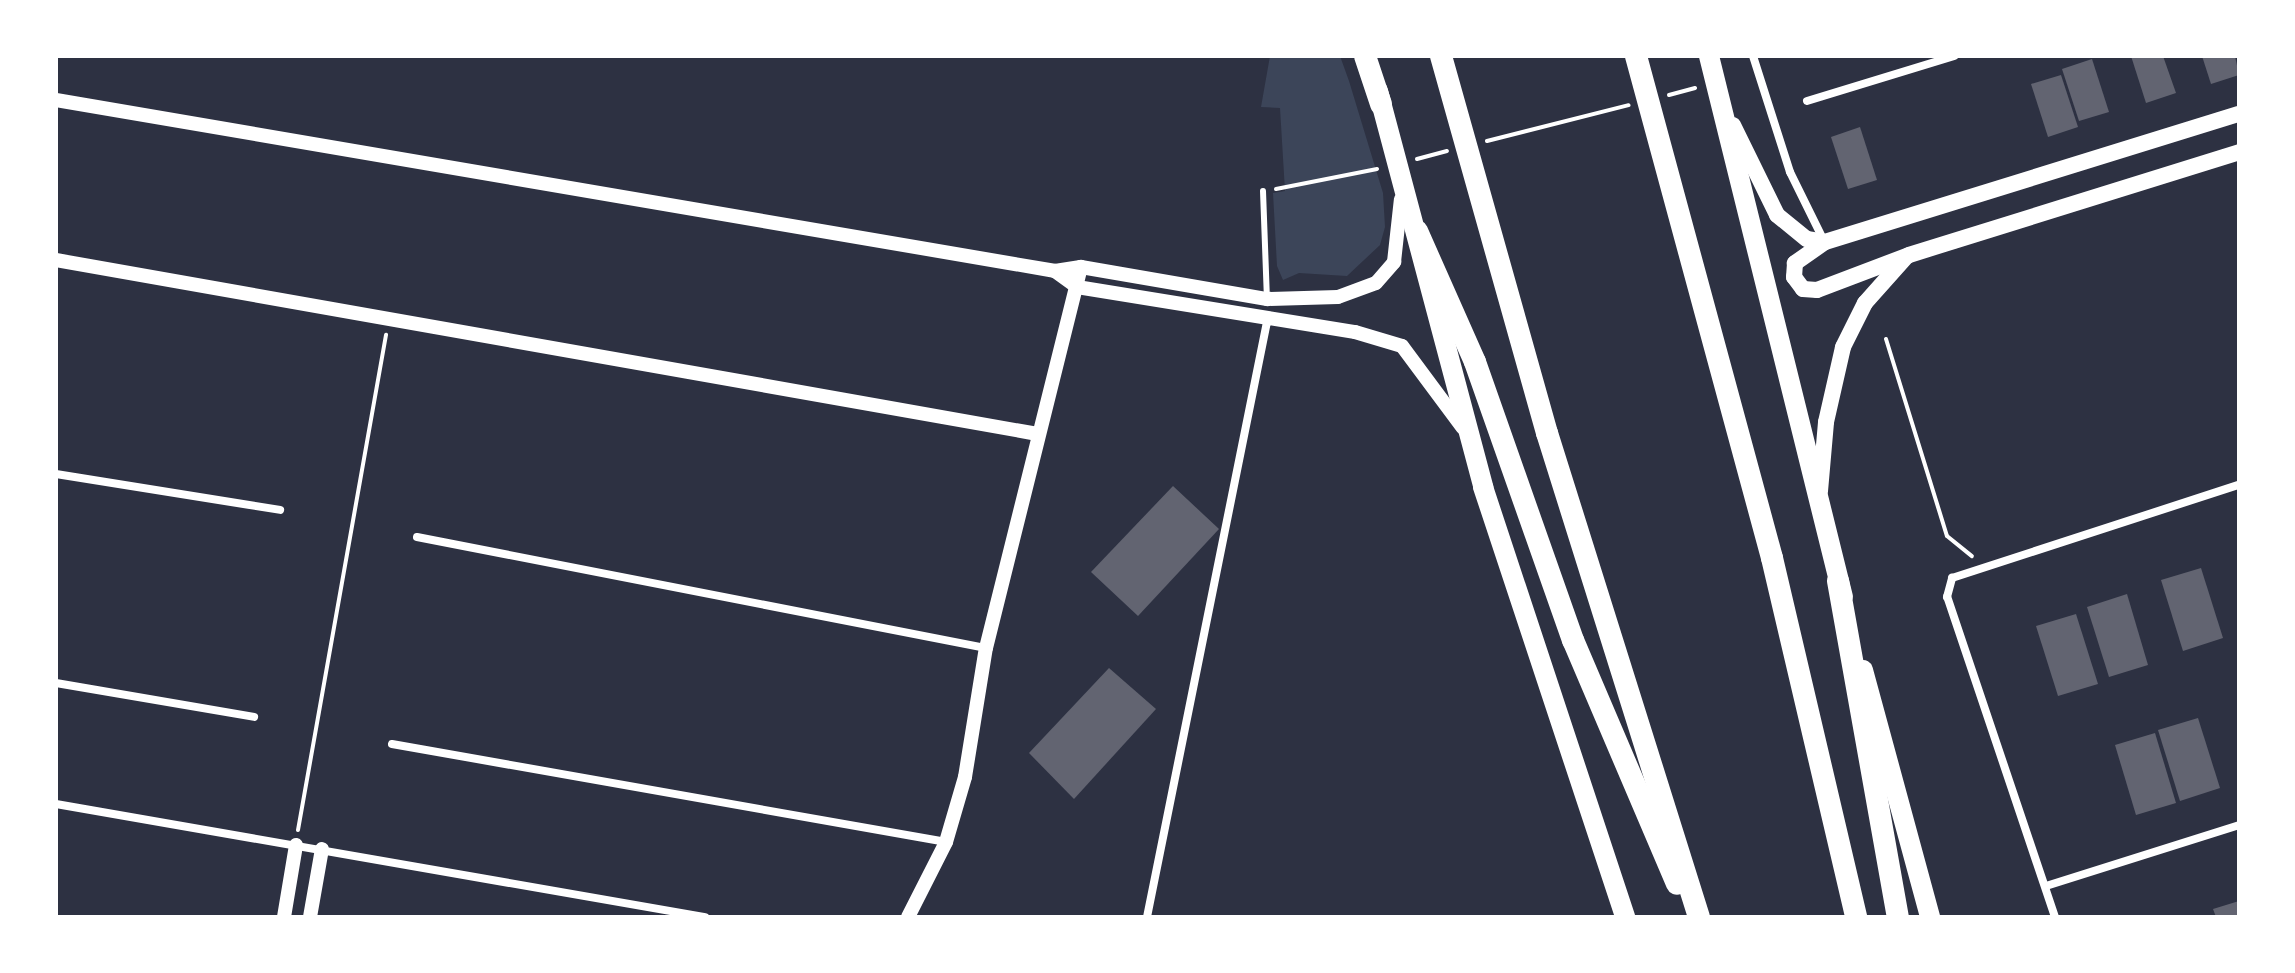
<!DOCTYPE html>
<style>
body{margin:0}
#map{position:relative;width:2295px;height:973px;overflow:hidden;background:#2d3142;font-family:"Golos Text",sans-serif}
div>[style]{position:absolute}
.green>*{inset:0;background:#3c4559}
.building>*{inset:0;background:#626471}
.path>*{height:4px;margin:-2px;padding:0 2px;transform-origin:2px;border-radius:2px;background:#fff}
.service>*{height:6px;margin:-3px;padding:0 3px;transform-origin:3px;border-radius:3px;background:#fff}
.minor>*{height:8px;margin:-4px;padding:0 4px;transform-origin:4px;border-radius:4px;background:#fff}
.tertiary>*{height:14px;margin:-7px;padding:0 7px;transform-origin:7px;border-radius:7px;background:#fff}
.secondary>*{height:16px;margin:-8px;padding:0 8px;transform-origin:8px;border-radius:8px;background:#fff}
.primary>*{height:20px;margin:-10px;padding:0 10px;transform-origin:10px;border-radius:10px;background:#fff}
.trunk>*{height:22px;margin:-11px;padding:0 11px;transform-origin:11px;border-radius:11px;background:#fff}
span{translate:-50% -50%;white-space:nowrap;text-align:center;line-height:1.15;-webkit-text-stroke:6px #fff;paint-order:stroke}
.frame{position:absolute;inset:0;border:58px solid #fff;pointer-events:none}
</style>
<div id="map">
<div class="green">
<i style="clip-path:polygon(1270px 56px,1340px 56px,1349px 81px,1383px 193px,1385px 227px,1380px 245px,1347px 276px,1299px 273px,1283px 280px,1277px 266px,1273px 193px,1285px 191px,1280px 108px,1261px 107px)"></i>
</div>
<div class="building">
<i style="clip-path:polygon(2131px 56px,2163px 56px,2176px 93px,2146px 103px)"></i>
<i style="clip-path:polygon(2202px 56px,2235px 56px,2239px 75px,2211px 84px)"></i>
<i style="clip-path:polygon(2092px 59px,2109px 112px,2079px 121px,2062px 69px)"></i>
<i style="clip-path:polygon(2061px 75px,2078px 127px,2048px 137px,2031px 84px)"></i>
<i style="clip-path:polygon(1860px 127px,1877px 180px,1848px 189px,1831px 137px)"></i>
<i style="clip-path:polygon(1173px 486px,1219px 529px,1138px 616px,1091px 572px)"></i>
<i style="clip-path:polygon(2201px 568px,2223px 638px,2183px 651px,2161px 580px)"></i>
<i style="clip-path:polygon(2127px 594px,2148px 665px,2109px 677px,2087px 607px)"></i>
<i style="clip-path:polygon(2076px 614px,2098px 684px,2058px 696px,2036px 626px)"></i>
<i style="clip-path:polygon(1109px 668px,1156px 709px,1074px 799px,1029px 753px)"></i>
<i style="clip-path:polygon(2198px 718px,2220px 788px,2180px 801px,2158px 730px)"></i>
<i style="clip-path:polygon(2155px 733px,2176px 803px,2136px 815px,2115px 745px)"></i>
<i style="clip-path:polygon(2239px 901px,2239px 917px,2216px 917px,2213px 909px)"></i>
</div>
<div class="path">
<i style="left:1669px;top:95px;width:27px;rotate:-15deg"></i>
<i style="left:1487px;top:141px;width:146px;rotate:-14.2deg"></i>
<i style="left:1417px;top:159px;width:31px;rotate:-15deg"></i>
<i style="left:1276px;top:189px;width:103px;rotate:-11.2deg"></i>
<i style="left:1886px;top:339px;width:206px;rotate:72.8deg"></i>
<i style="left:1947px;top:536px;width:32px;rotate:39deg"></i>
<i style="left:298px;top:830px;width:503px;rotate:-79.92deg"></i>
</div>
<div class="service">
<i style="left:1263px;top:191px;width:108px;rotate:87.9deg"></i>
</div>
<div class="minor">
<i style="left:1753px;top:56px;width:122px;rotate:72.3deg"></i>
<i style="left:1790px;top:172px;width:77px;rotate:63.8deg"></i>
<i style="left:1807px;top:101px;width:154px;rotate:-17deg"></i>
<i style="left:56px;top:474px;width:227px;rotate:9.1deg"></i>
<i style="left:417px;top:537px;width:580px;rotate:11.04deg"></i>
<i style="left:56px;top:683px;width:201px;rotate:9.7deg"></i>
<i style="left:392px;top:744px;width:563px;rotate:10.03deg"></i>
<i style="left:56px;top:804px;width:659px;rotate:9.88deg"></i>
<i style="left:2046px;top:886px;width:202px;rotate:-17.5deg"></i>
<i style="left:1147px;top:917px;width:612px;rotate:-78.6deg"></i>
<i style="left:2055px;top:917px;width:338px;rotate:-108.6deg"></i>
<i style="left:1947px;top:597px;width:20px;rotate:-75deg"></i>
<i style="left:1952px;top:578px;width:302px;rotate:-18deg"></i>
</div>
<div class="tertiary">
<i style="left:56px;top:100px;width:1014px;rotate:9.71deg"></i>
<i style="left:1055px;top:271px;width:26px;rotate:-9deg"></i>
<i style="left:1081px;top:267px;width:189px;rotate:9.8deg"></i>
<i style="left:1267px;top:299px;width:71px;rotate:-1.6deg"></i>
<i style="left:1338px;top:297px;width:40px;rotate:-20.2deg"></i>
<i style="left:1376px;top:283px;width:28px;rotate:-49deg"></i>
<i style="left:1394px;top:262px;width:63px;rotate:-83.7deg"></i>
<i style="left:56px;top:260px;width:997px;rotate:10.05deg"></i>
<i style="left:1055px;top:271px;width:27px;rotate:36deg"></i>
<i style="left:1077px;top:287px;width:282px;rotate:9.2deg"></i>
<i style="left:1355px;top:332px;width:49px;rotate:16.6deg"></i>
<i style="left:1402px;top:346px;width:102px;rotate:53.4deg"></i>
<i style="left:284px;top:917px;width:73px;rotate:-80.5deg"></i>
<i style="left:310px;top:917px;width:69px;rotate:-80deg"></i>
<i style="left:908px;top:917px;width:84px;rotate:-63.1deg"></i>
<i style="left:946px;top:842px;width:68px;rotate:-73.7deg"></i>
<i style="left:965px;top:777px;width:131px;rotate:-80.8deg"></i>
<i style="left:986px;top:648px;width:393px;rotate:-76deg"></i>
</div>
<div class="secondary">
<i style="left:1733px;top:125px;width:100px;rotate:63.9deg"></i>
<i style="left:1777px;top:215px;width:38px;rotate:39deg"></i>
<i style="left:1807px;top:239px;width:18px;rotate:9deg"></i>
<i style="left:1825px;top:242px;width:433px;rotate:-17.2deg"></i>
<i style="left:1825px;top:242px;width:37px;rotate:145deg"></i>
<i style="left:1795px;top:263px;width:14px;rotate:94deg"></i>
<i style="left:1794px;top:277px;width:15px;rotate:53deg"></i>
<i style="left:1803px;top:289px;width:14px;rotate:4deg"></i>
<i style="left:1817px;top:290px;width:98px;rotate:-20.8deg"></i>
<i style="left:1909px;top:255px;width:346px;rotate:-17.3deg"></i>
<i style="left:1820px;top:491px;width:69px;rotate:-85deg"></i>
<i style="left:1826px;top:422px;width:77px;rotate:-77.2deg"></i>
<i style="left:1843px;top:347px;width:49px;rotate:-63.4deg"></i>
<i style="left:1865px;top:303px;width:62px;rotate:-48.3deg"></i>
</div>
<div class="primary">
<i style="left:1709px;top:56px;width:557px;rotate:76.09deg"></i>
<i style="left:1378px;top:91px;width:410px;rotate:75.1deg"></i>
<i style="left:1483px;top:487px;width:453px;rotate:71.7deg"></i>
<i style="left:1863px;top:670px;width:256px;rotate:74.8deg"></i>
</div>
<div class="trunk">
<i style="left:1365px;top:56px;width:51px;rotate:71.6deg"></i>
<i style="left:1441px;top:56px;width:392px;rotate:74.3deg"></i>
<i style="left:1547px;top:433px;width:507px;rotate:72.57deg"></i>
<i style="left:1636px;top:56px;width:520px;rotate:74.84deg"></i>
<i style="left:1772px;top:558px;width:369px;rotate:76.8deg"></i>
<i style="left:1417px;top:231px;width:143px;rotate:66.1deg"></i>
<i style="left:1475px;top:362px;width:295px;rotate:70.6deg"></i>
<i style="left:1573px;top:640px;width:265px;rotate:66.9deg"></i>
<i style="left:1838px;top:581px;width:341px;rotate:79.9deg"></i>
</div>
<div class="frame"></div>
</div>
